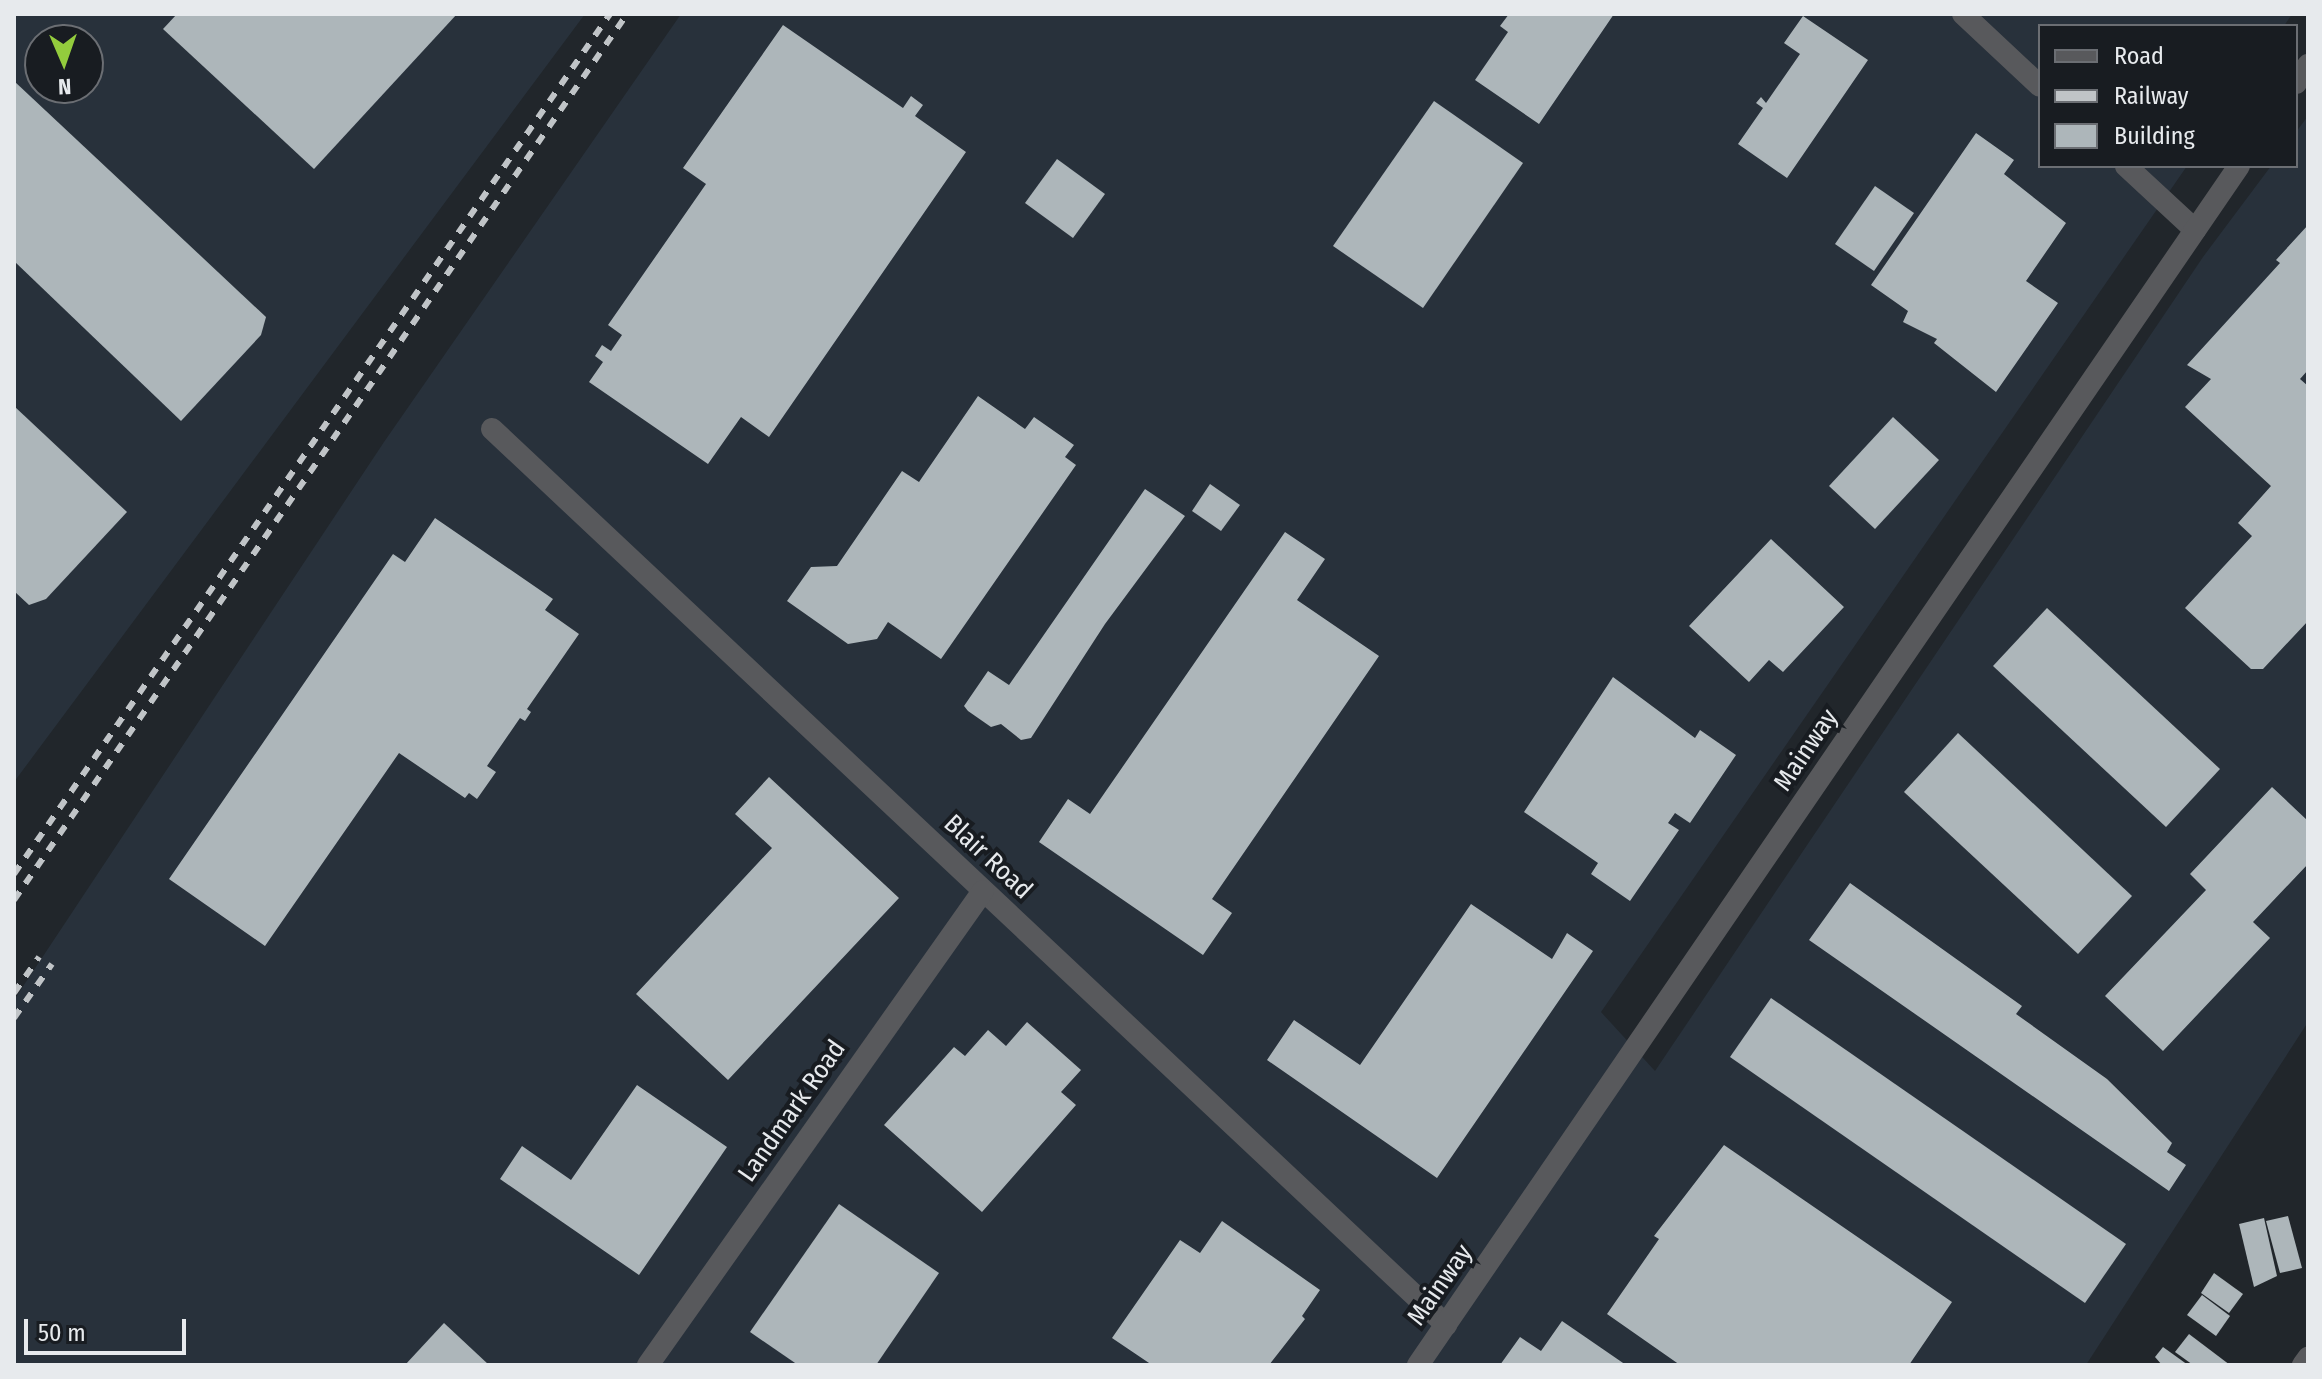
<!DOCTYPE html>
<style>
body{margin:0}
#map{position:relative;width:2322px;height:1379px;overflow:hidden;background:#21262b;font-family:"Fira Sans Condensed",sans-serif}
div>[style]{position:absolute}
.built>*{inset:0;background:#28313b}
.building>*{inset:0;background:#adb6ba}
.minor>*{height:22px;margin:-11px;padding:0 11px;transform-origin:11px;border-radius:11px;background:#58595c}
.tertiary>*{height:22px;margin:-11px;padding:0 11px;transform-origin:11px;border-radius:11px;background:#58595c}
.rail>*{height:6px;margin-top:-3px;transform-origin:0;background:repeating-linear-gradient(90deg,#c0c4c7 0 10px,transparent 0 20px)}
span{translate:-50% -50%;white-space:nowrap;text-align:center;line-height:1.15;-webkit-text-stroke:8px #181c21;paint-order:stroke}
.street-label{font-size:26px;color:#e7eaed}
.frame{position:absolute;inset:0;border:16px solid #e7eaed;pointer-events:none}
.legend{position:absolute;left:2038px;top:24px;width:260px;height:144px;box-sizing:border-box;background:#181c21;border:2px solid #6b6e73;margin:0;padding:10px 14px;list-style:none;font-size:24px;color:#e7eaed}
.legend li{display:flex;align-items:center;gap:16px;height:40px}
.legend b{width:40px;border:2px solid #6b6e73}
.north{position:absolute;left:24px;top:24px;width:80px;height:80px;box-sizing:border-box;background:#181c21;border:2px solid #6b6e73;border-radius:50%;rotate:178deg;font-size:22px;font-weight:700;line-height:32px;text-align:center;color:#e7eaed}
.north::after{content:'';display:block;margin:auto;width:28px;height:36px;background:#93cc3d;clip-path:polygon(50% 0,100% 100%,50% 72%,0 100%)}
.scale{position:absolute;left:24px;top:1319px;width:162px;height:36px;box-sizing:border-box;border:4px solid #e7eaed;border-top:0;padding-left:10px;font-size:24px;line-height:28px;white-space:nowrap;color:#e7eaed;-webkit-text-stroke:6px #181c21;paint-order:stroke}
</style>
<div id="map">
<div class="built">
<i style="clip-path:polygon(evenodd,14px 14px,585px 14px,14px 782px,14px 14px,40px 40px,88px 40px,88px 88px,40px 88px,40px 40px)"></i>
<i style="clip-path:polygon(681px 14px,2292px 14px,2284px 26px,2040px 26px,2040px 166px,2187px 166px,1601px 1012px,1655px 1071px,2203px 257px,2271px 166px,2296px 166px,2296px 132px,2308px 116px,2308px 1022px,2086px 1365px,14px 1365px,14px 1000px,384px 442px)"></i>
</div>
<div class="building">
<i style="clip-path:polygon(177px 14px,457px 14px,314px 169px,163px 29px)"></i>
<i style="clip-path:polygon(1509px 14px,1614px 14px,1539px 124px,1475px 80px,1508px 32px,1500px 26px)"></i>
<i style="clip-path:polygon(1803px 16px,1868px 60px,1787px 178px,1738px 144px,1763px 108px,1756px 103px,1761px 97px,1766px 103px,1800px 54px,1784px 43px)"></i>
<i style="clip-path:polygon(783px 25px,903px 108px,911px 96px,923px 105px,915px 116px,966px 152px,769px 437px,741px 417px,708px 464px,589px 382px,603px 362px,595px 356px,602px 345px,611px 351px,622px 335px,608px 325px,706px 184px,683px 168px)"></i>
<i style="clip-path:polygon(14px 81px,266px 317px,261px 335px,181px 421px,14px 261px)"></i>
<i style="clip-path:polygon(1434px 101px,1523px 163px,1423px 308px,1333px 246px)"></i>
<i style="clip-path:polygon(1976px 133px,2014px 160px,2004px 174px,2066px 223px,2026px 281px,2058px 303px,1996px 392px,1934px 343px,1937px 339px,1903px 322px,1908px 311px,1871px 285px)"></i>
<i style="clip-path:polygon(1057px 159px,1105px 194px,1073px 238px,1025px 203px)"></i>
<i style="clip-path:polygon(1875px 186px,1914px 213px,1874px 271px,1835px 244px)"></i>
<i style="clip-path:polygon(2308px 225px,2308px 370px,2300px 379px,2308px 386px,2308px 621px,2263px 669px,2251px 669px,2185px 608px,2252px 536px,2238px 523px,2271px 486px,2185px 407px,2211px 379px,2187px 365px,2280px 263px,2276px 260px)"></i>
<i style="clip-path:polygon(978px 396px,1025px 429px,1034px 417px,1074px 445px,1065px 457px,1076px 465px,941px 659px,888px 622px,877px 639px,848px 644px,787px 601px,811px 567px,837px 566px,902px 471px,919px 482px)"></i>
<i style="clip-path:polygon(14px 406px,127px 512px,46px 599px,29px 605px,14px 591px)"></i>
<i style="clip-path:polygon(1893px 417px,1939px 460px,1875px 529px,1829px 486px)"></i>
<i style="clip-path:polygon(1210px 484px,1240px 505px,1221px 531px,1192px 511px)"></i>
<i style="clip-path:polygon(1145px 489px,1185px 516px,1105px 624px,1031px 738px,1021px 740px,1001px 724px,991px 727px,968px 711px,964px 706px,988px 671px,1009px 685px)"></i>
<i style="clip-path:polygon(435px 518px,553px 599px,545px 610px,579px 634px,527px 709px,531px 712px,525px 721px,520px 718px,487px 766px,496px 772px,477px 799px,469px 793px,465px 798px,399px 753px,265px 946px,169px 879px,393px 554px,405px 562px)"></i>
<i style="clip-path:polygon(1285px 532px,1325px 559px,1297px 600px,1379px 656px,1212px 899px,1232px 913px,1203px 955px,1039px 842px,1068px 799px,1090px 814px)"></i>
<i style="clip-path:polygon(1771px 539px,1844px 607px,1783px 672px,1769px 660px,1749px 682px,1689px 626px)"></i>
<i style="clip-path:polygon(2047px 608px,2220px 769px,2166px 827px,1993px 666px)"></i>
<i style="clip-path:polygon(1613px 677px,1695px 738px,1700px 730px,1736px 755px,1690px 823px,1675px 813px,1668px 823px,1679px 830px,1630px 901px,1591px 874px,1598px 863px,1524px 812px)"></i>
<i style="clip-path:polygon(1958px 733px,2132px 896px,2078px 954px,1904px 792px)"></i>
<i style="clip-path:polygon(769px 777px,899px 898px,728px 1080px,636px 994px,772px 848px,735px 814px)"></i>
<i style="clip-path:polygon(2272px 787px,2308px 821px,2308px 864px,2253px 922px,2270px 938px,2163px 1051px,2105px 996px,2206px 890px,2190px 874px)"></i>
<i style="clip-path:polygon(1850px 883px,2022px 1006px,2016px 1014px,2107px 1079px,2172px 1143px,2167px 1152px,2186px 1165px,2169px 1191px,1809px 940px)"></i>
<i style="clip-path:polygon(1471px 904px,1552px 959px,1567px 933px,1593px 951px,1437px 1178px,1267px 1060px,1294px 1020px,1360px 1065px)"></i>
<i style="clip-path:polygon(1771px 998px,2126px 1244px,2085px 1303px,1730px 1057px)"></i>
<i style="clip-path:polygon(1027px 1022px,1081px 1070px,1061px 1092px,1076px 1105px,982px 1212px,884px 1125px,954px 1047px,965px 1056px,988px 1030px,1006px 1046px)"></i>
<i style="clip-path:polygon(637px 1085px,727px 1147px,639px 1275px,500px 1179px,522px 1146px,571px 1180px)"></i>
<i style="clip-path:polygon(1724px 1145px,1952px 1302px,1909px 1365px,1680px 1365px,1607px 1314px,1659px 1239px,1654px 1236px)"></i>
<i style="clip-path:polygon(839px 1204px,939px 1273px,876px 1365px,798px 1365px,750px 1332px)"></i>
<i style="clip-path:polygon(2288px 1216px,2302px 1268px,2280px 1273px,2266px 1221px)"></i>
<i style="clip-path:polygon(2264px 1218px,2277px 1276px,2254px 1287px,2239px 1224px)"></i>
<i style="clip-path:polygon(1222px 1221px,1320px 1290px,1302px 1316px,1305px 1319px,1269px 1365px,1152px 1365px,1112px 1338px,1180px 1240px,1200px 1253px)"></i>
<i style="clip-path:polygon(2214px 1273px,2243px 1294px,2229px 1313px,2201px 1293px)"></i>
<i style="clip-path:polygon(2202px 1295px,2230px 1316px,2216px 1336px,2187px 1315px)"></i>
<i style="clip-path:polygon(1562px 1321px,1626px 1365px,1500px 1365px,1520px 1337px,1541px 1351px)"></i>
<i style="clip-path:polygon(444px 1323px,489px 1365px,405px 1365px)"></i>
<i style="clip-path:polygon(2189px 1334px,2230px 1365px,2193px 1365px,2175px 1352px)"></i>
<i style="clip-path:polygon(2163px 1347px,2188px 1365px,2162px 1365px,2155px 1357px)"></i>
</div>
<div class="minor">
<i style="left:1963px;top:14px;width:105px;rotate:43.1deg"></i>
<i style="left:2126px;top:166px;width:94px;rotate:42.8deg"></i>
<i style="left:492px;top:429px;width:1309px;rotate:43.2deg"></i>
<i style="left:648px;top:1365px;width:580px;rotate:-54.75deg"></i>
<i style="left:2303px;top:1365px;width:9px;rotate:-54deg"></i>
</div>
<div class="tertiary">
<i style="left:2296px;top:83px;width:22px;rotate:-56deg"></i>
<i style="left:1418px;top:1365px;width:1453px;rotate:-55.6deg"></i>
</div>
<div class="rail">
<i style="left:14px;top:874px;width:1046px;rotate:-55.28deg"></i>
<i style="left:14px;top:900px;width:1077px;rotate:-55.32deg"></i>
<i style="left:14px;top:993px;width:44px;rotate:-55.2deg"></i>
<i style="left:14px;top:1018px;width:66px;rotate:-54.9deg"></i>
</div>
<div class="street-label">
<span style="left:1806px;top:750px;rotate:-56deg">Mainway</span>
<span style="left:988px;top:857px;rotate:43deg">Blair Road</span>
<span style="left:792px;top:1111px;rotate:-55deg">Landmark Road</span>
<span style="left:1440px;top:1285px;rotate:-55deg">Mainway</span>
</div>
<div class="frame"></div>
<ul class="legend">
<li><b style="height:10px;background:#58595c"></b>Road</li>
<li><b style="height:10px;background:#c0c4c7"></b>Railway</li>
<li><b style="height:22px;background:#adb6ba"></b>Building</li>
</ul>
<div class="north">N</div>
<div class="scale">50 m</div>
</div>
